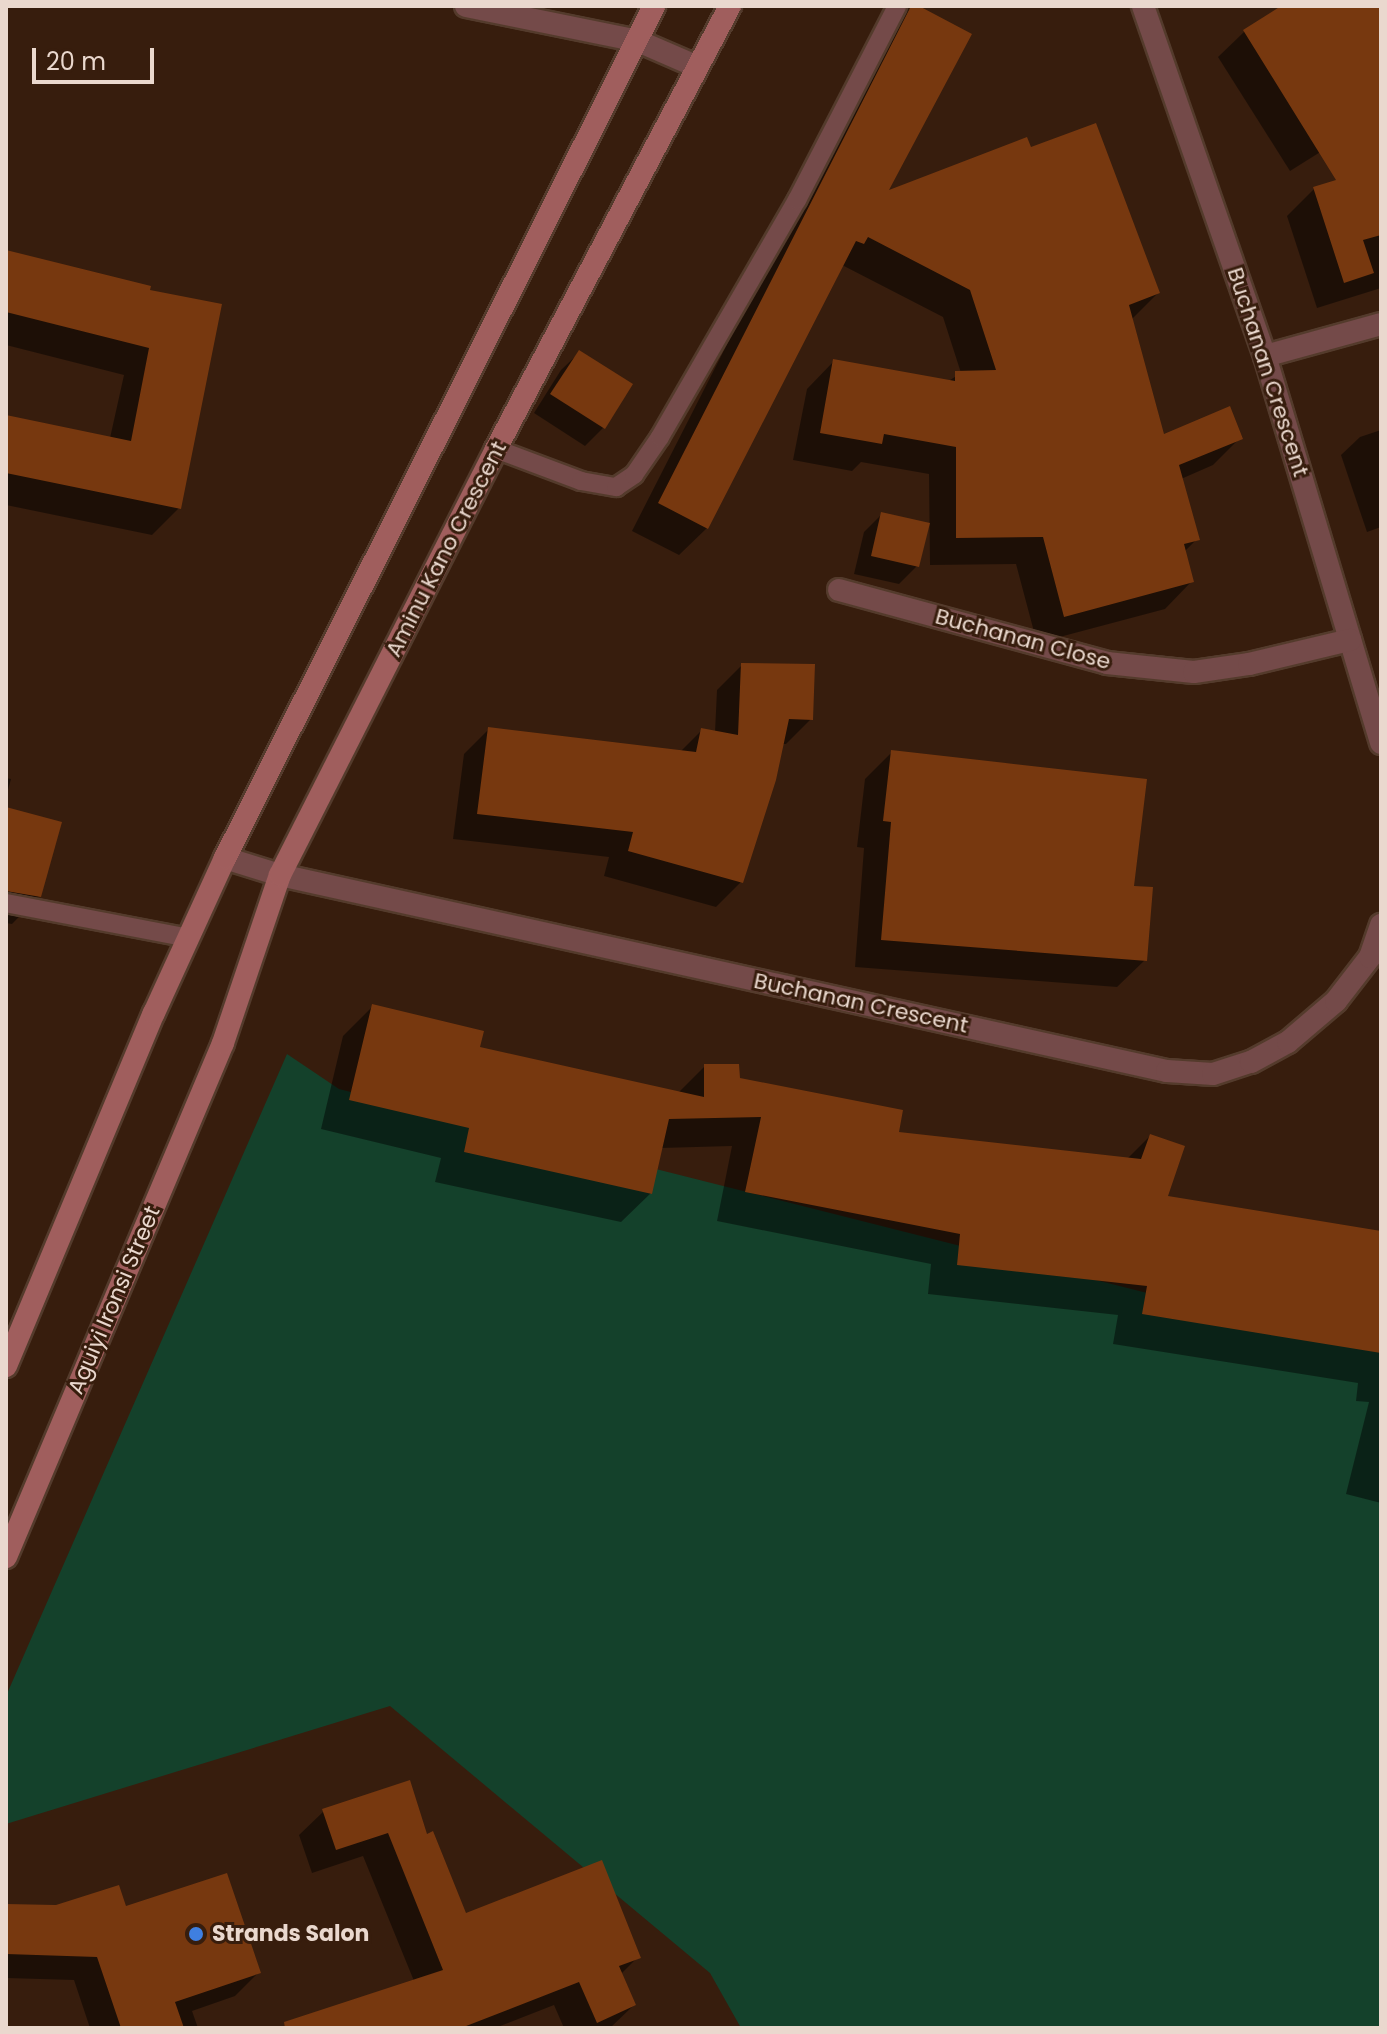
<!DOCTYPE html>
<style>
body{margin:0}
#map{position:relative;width:1387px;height:2034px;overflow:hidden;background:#371d0d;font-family:Poppins,sans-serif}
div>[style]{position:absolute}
.green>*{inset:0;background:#14412b}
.shadow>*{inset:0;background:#0007}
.building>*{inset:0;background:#77380f}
.roads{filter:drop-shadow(2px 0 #543b2c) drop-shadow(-2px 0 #543b2c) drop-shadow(0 2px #543b2c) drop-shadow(0 -2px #543b2c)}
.service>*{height:18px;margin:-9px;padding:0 9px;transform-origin:9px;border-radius:9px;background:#744a49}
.minor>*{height:22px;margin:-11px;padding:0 11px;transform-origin:11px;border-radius:11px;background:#744a49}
.tertiary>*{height:22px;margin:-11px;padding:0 11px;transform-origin:11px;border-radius:11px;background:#744a49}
.secondary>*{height:22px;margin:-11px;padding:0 11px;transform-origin:11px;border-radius:11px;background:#a05e5d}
.dots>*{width:22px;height:22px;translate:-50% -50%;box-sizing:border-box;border:4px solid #371d0d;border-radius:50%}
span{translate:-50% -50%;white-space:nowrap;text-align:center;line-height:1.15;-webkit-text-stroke:6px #371d0d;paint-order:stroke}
.street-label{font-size:22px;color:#ead8ce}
.poi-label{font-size:22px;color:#ead8ce;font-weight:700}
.left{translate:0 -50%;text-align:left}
.frame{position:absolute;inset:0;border:8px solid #ead8ce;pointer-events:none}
.scale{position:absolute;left:32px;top:48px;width:122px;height:36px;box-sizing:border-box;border:4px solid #ead8ce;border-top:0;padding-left:10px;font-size:24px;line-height:28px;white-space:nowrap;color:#ead8ce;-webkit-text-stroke:6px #371d0d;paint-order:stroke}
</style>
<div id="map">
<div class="green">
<i style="clip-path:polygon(287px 1054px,339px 1089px,1381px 1352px,1381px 2028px,741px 2028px,710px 1973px,390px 1706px,6px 1824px,6px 1696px)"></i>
</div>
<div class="shadow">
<i style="clip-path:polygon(912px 6px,885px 194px,1030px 150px,1158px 293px,1131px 320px,1162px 436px,1240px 438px,1213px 465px,1181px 479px,1197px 539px,1184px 552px,1192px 581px,1165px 609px,1037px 643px,1016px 564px,930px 565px,929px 474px,861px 462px,852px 471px,793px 460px,807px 389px,834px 361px,947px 382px,961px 373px,943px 317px,842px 265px,707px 528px,679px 555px,632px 531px,886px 32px)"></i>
<i style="clip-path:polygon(1285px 6px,1381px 6px,1381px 114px,1290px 171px,1218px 57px,1244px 32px)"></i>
<i style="clip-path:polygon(1381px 168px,1381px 288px,1317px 308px,1287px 216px,1314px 189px)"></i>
<i style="clip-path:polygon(6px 252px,149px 287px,179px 508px,152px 535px,6px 505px,6px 417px,110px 438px,124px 375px,6px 345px)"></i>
<i style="clip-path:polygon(580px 352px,603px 428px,585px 446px,534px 413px,561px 370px)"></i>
<i style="clip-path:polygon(1381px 430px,1381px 527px,1367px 532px,1341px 455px,1360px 437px)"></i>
<i style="clip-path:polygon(882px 514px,917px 566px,899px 584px,854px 574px,864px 532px)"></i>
<i style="clip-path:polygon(742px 665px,811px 719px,786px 744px,782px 744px,741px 882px,716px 907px,604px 876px,609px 857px,453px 839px,464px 754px,489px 729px,680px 752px,702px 730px,715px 732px,717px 690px)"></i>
<i style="clip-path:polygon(892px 752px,1132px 888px,1145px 960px,1117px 987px,855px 967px,864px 848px,857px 847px,865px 779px)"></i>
<i style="clip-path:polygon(6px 778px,11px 779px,6px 797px)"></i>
<i style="clip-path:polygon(6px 809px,39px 896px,12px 924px,6px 923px)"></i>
<i style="clip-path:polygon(373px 1006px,477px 1049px,678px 1093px,705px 1066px,896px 1134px,1127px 1159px,1150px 1136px,1165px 1198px,1381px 1233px,1381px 1503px,1346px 1494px,1369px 1402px,1356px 1401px,1358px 1383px,1113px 1344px,1118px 1315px,928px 1294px,931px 1264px,717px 1221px,732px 1146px,661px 1148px,651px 1193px,621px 1222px,435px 1182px,441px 1158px,321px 1129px,343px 1036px)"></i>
<i style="clip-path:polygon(324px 1811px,426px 1836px,465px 1915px,638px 1957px,620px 1975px,634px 2005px,610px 2028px,564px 2028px,554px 2005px,495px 2028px,304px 2028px,414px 1981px,363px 1856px,312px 1873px,299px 1835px)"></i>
<i style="clip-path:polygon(6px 1906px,125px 1909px,258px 1973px,235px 1996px,192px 2011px,198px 2028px,90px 2028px,74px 1980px,6px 1978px)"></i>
</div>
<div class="building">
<i style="clip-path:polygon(911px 6px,919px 6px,972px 34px,889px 190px,1027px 137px,1031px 147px,1096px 123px,1160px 293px,1129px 305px,1164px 434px,1230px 406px,1243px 439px,1179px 465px,1200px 540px,1184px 544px,1194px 582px,1064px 617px,1043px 537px,956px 538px,956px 447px,884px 434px,882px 444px,820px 433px,833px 359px,955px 381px,955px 371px,996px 370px,970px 290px,868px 237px,864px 244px,856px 241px,708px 529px,658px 503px)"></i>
<i style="clip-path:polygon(1281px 6px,1381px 6px,1381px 235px,1363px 240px,1374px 273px,1344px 283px,1313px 187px,1336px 180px,1243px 30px)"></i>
<i style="clip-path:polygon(6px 250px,151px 286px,150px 290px,222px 304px,181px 509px,6px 473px,6px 415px,131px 441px,149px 348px,6px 312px)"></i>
<i style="clip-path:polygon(579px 350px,633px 384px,605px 429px,550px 394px)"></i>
<i style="clip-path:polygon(881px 512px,930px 523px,919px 567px,871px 556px)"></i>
<i style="clip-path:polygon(741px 663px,815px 664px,813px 720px,789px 719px,776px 780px,743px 883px,628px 851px,633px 832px,477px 814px,488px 727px,696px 752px,701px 728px,738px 735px)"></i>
<i style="clip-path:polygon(891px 750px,1147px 779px,1134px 886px,1153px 887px,1147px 961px,881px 940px,891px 822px,883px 821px)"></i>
<i style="clip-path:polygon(6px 807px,62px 822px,41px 897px,6px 891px)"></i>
<i style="clip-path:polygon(372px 1004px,484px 1031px,480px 1047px,704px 1097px,704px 1064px,739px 1064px,740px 1078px,903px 1110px,899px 1132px,1141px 1159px,1150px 1134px,1185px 1146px,1168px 1196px,1381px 1231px,1381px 1353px,1142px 1314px,1147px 1286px,957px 1265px,960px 1234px,745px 1192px,761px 1117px,669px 1119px,652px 1194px,464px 1152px,469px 1128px,349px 1100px)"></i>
<i style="clip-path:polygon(410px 1780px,427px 1834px,433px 1831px,466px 1913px,602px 1860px,641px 1958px,619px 1966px,636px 2005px,597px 2023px,579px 1982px,461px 2028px,285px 2028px,284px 2022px,443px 1970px,388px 1833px,336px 1850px,322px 1809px)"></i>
<i style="clip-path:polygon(227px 1873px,261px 1973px,175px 2002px,184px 2028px,121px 2028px,97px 1957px,6px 1954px,6px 1904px,56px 1905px,119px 1885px,126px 1906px)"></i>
</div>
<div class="roads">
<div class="service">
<i style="left:496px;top:449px;width:91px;rotate:20.6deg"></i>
<i style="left:581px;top:481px;width:36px;rotate:10deg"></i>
<i style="left:616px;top:487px;width:22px;rotate:-34deg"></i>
<i style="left:634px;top:475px;width:46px;rotate:-55.6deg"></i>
<i style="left:660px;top:437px;width:274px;rotate:-60deg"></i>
<i style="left:797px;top:200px;width:218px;rotate:-62.7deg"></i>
<i style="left:6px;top:903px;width:186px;rotate:10.8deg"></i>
</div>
<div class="minor">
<i style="left:1143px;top:6px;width:371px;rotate:70.8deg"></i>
<i style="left:1265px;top:356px;width:404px;rotate:73.3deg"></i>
<i style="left:1265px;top:356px;width:120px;rotate:-15.4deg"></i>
<i style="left:839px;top:590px;width:278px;rotate:15.2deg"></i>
<i style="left:1107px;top:663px;width:87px;rotate:5.9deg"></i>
<i style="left:1194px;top:672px;width:56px;rotate:-8.3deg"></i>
<i style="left:1249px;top:664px;width:104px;rotate:-13.4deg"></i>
<i style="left:225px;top:858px;width:58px;rotate:17.2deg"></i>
<i style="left:280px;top:875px;width:908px;rotate:12.46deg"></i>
<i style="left:1167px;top:1071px;width:46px;rotate:3.7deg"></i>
<i style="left:1213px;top:1074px;width:40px;rotate:-18deg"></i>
<i style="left:1251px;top:1062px;width:42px;rotate:-28.4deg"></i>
<i style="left:1288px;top:1042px;width:63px;rotate:-40.5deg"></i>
<i style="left:1336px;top:1001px;width:56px;rotate:-52.3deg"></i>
<i style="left:1370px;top:957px;width:34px;rotate:-71deg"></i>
</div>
<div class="tertiary">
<i style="left:466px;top:6px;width:176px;rotate:11.5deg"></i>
<i style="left:638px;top:41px;width:65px;rotate:23.4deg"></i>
</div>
<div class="secondary">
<i style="left:6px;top:1366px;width:383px;rotate:-67.3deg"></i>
<i style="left:154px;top:1013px;width:170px;rotate:-65.4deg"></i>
<i style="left:225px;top:858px;width:954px;rotate:-63.27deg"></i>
<i style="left:6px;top:1557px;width:558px;rotate:-67.11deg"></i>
<i style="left:223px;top:1043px;width:177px;rotate:-71.3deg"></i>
<i style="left:280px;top:875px;width:478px;rotate:-63.1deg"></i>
<i style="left:496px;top:449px;width:501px;rotate:-62.16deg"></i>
</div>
</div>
<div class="dots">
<i style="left:196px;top:1934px;background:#3f7fe0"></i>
</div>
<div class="street-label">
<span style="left:1268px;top:372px;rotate:72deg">Buchanan Crescent</span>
<span style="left:446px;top:549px;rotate:-63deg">Aminu Kano Crescent</span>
<span style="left:1023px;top:639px;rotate:15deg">Buchanan Close</span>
<span style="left:861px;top:1003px;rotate:12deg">Buchanan Crescent</span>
<span style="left:114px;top:1300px;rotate:-67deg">Aguiyi Ironsi Street</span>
</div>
<div class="poi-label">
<span class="left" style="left:212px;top:1934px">Strands Salon</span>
</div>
<div class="frame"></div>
<div class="scale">20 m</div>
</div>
